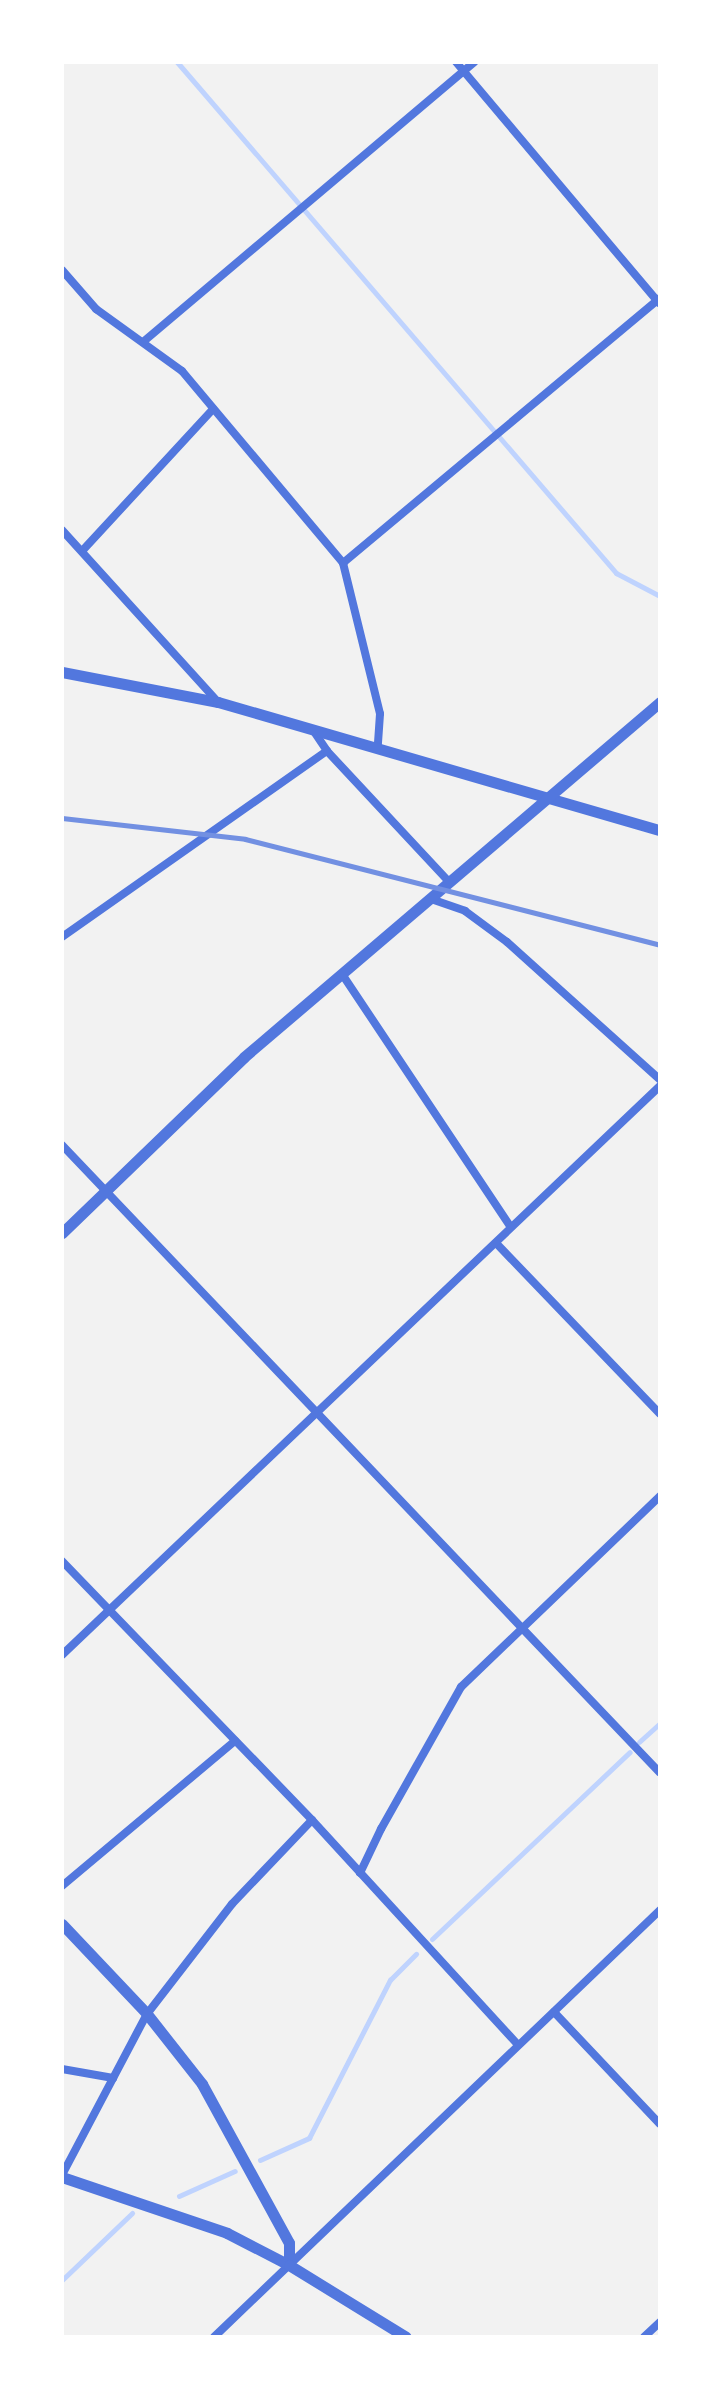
<!DOCTYPE html>
<style>
body{margin:0}
#map{position:relative;width:722px;height:2399px;overflow:hidden;background:#f2f2f2;font-family:"PT Sans",sans-serif}
div>[style]{position:absolute}
.stream>*{height:5px;margin:-2.5px;padding:0 2.5px;transform-origin:2.5px;border-radius:2.5px;background:#bfd3fe}
.minor>*{height:8px;margin:-4px;padding:0 4px;transform-origin:4px;border-radius:4px;background:#5277de}
.tertiary>*{height:11px;margin:-5.5px;padding:0 5.5px;transform-origin:5.5px;border-radius:5.5px;background:#5277de}
.rail>*{height:5px;margin:-2.5px;padding:0 2.5px;transform-origin:2.5px;border-radius:2.5px;background:#7290e2}
span{translate:-50% -50%;white-space:nowrap;text-align:center;line-height:1.15;-webkit-text-stroke:6px #fff;paint-order:stroke}
.frame{position:absolute;inset:0;border:64px solid #fff;pointer-events:none}
</style>
<div id="map">
<div class="stream">
<i style="left:177px;top:62px;width:674px;rotate:49.33deg"></i>
<i style="left:616px;top:573px;width:50px;rotate:27.6deg"></i>
<i style="left:639px;top:1742px;width:28px;rotate:-42deg"></i>
<i style="left:432px;top:1939px;width:272px;rotate:-43.4deg"></i>
<i style="left:260px;top:2160px;width:54px;rotate:-24.2deg"></i>
<i style="left:309px;top:2138px;width:178px;rotate:-62.9deg"></i>
<i style="left:390px;top:1980px;width:37px;rotate:-45deg"></i>
<i style="left:179px;top:2196px;width:61px;rotate:-24.1deg"></i>
<i style="left:62px;top:2280px;width:97px;rotate:-43.7deg"></i>
</div>
<div class="minor">
<i style="left:456px;top:62px;width:315px;rotate:49.9deg"></i>
<i style="left:62px;top:270px;width:52px;rotate:48.9deg"></i>
<i style="left:96px;top:309px;width:106px;rotate:35.8deg"></i>
<i style="left:182px;top:371px;width:251px;rotate:50deg"></i>
<i style="left:343px;top:563px;width:155px;rotate:76.2deg"></i>
<i style="left:380px;top:714px;width:32px;rotate:94deg"></i>
<i style="left:143px;top:342px;width:434px;rotate:-40.2deg"></i>
<i style="left:62px;top:530px;width:231px;rotate:47.8deg"></i>
<i style="left:83px;top:550px;width:192px;rotate:-47.3deg"></i>
<i style="left:343px;top:563px;width:413px;rotate:-39.9deg"></i>
<i style="left:313px;top:730px;width:25px;rotate:56deg"></i>
<i style="left:327px;top:751px;width:180px;rotate:47deg"></i>
<i style="left:431px;top:899px;width:36px;rotate:19deg"></i>
<i style="left:465px;top:911px;width:52px;rotate:36.4deg"></i>
<i style="left:507px;top:942px;width:206px;rotate:42deg"></i>
<i style="left:62px;top:937px;width:324px;rotate:-35.1deg"></i>
<i style="left:342px;top:974px;width:304px;rotate:56.3deg"></i>
<i style="left:62px;top:1145px;width:867px;rotate:46.4deg"></i>
<i style="left:496px;top:1243px;width:237px;rotate:46.2deg"></i>
<i style="left:62px;top:1561px;width:360px;rotate:46deg"></i>
<i style="left:312px;top:1820px;width:305px;rotate:47.5deg"></i>
<i style="left:62px;top:1655px;width:825px;rotate:-43.58deg"></i>
<i style="left:360px;top:1873px;width:49px;rotate:-64.5deg"></i>
<i style="left:381px;top:1829px;width:163px;rotate:-60.6deg"></i>
<i style="left:461px;top:1687px;width:276px;rotate:-43.8deg"></i>
<i style="left:62px;top:1886px;width:226px;rotate:-40deg"></i>
<i style="left:554px;top:2012px;width:154px;rotate:46.6deg"></i>
<i style="left:62px;top:2069px;width:52px;rotate:10deg"></i>
<i style="left:62px;top:2175px;width:182px;rotate:-62.2deg"></i>
<i style="left:147px;top:2014px;width:139px;rotate:-52.3deg"></i>
<i style="left:232px;top:1904px;width:116px;rotate:-46.4deg"></i>
<i style="left:214px;top:2337px;width:617px;rotate:-43.75deg"></i>
<i style="left:644px;top:2337px;width:22px;rotate:-43deg"></i>
</div>
<div class="tertiary">
<i style="left:62px;top:672px;width:159px;rotate:10.9deg"></i>
<i style="left:218px;top:702px;width:460px;rotate:16.2deg"></i>
<i style="left:62px;top:1233px;width:253px;rotate:-44deg"></i>
<i style="left:244px;top:1057px;width:547px;rotate:-40.48deg"></i>
<i style="left:62px;top:1924px;width:124px;rotate:46.6deg"></i>
<i style="left:147px;top:2014px;width:89px;rotate:51.8deg"></i>
<i style="left:202px;top:2084px;width:181px;rotate:61.3deg"></i>
<i style="left:289px;top:2243px;width:22px;rotate:90deg"></i>
<i style="left:62px;top:2177px;width:174px;rotate:18.7deg"></i>
<i style="left:227px;top:2233px;width:70px;rotate:27.3deg"></i>
<i style="left:289px;top:2265px;width:137px;rotate:31.6deg"></i>
</div>
<div class="rail">
<i style="left:62px;top:818px;width:184px;rotate:6.5deg"></i>
<i style="left:245px;top:839px;width:428px;rotate:14.3deg"></i>
</div>
<div class="frame"></div>
</div>
